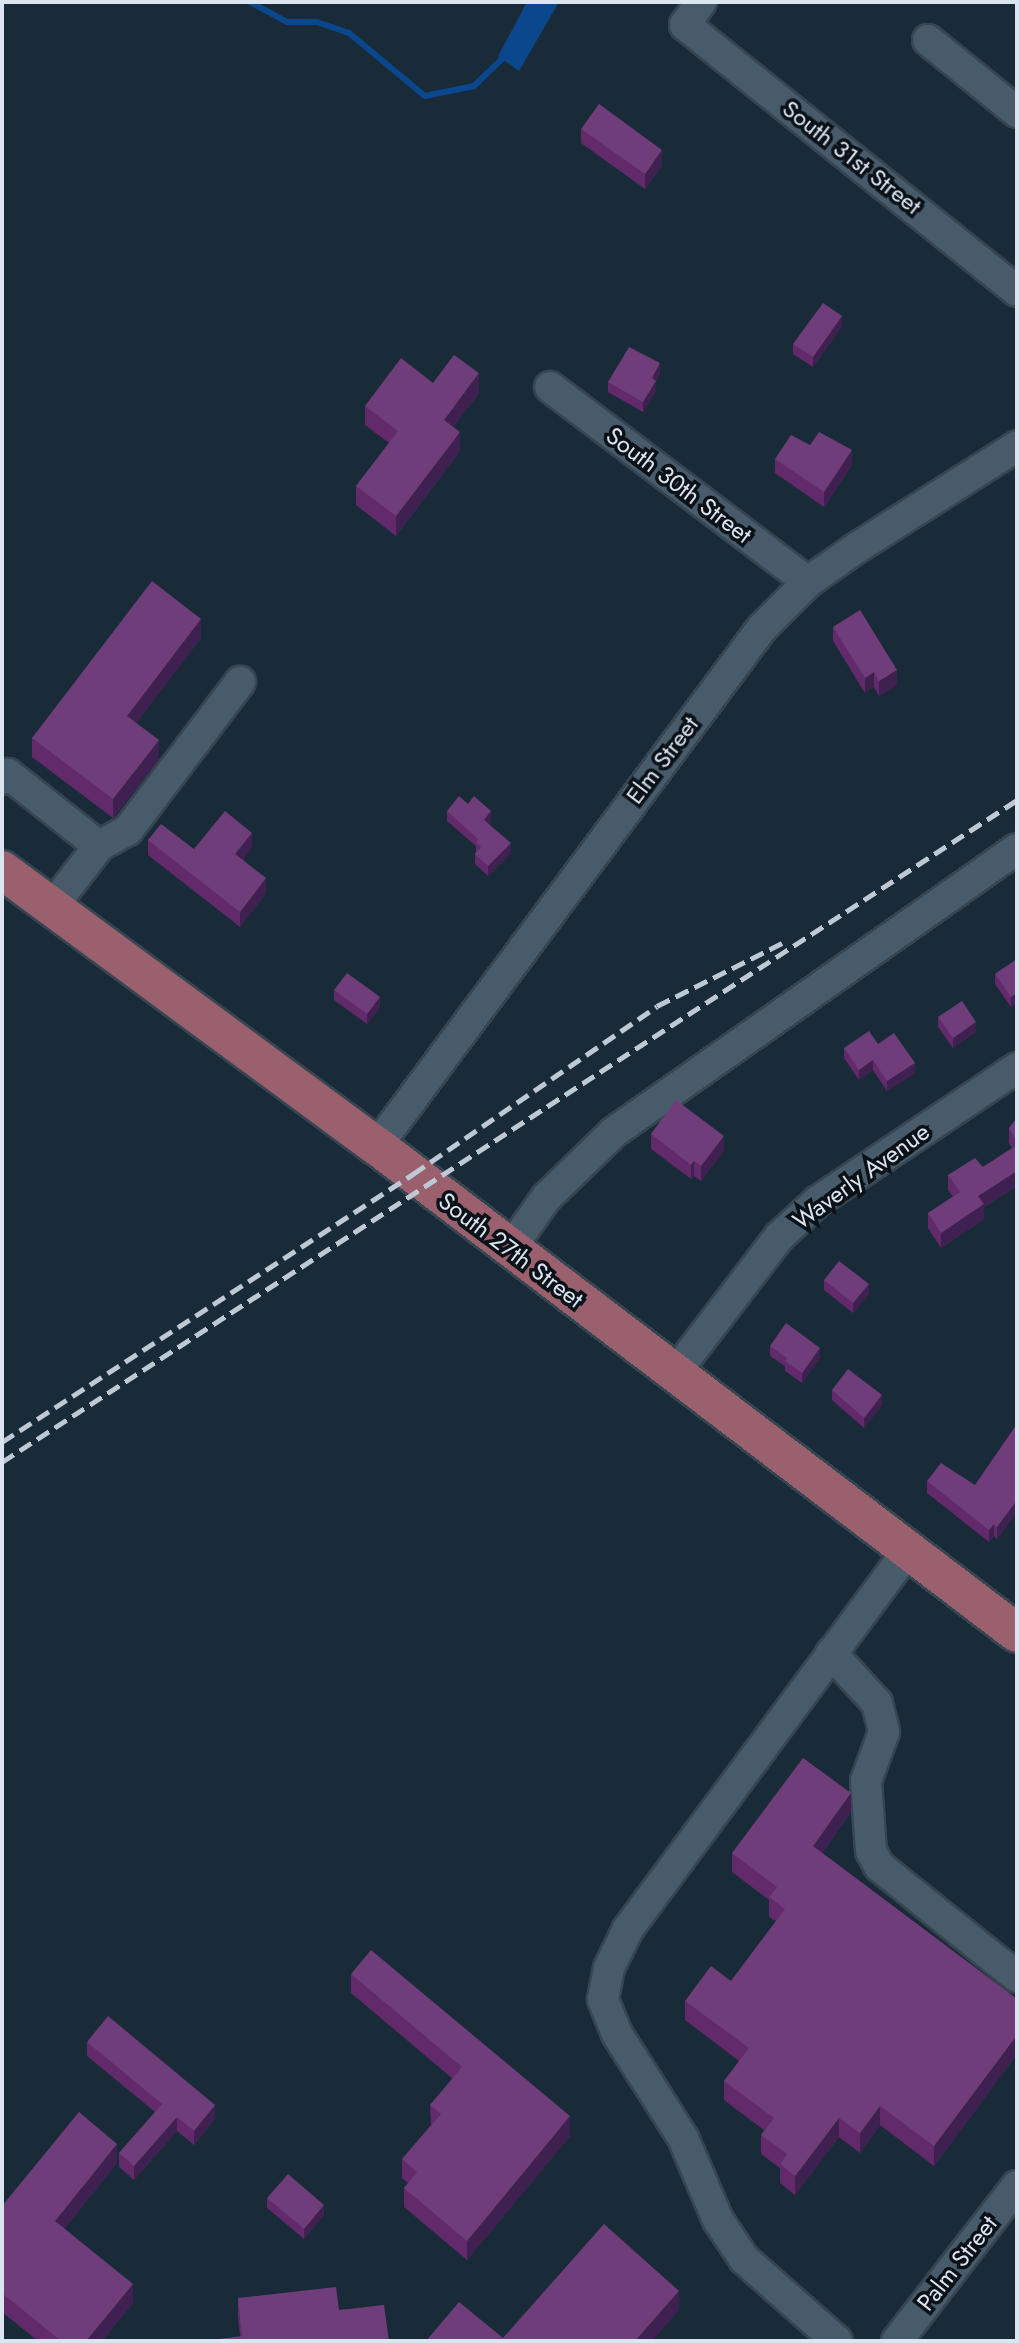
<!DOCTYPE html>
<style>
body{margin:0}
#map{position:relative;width:1019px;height:2343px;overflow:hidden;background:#192a38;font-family:Jost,sans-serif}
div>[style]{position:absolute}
.water>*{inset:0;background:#0b478d}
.stream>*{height:6px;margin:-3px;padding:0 3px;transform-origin:3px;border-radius:3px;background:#0b478d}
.roads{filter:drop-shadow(2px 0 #374551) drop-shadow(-2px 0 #374551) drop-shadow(0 2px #374551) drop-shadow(0 -2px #374551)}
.minor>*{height:30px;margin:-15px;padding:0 15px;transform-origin:15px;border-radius:15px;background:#485b6b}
.major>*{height:38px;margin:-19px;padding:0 19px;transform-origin:19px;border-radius:19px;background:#9a606e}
.rail>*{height:5px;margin-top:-2.5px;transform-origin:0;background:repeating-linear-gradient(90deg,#bec9d4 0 14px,transparent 0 21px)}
.wall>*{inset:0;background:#62296b}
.shaded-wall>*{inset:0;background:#3f2151}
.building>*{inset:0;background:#6f3d79}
span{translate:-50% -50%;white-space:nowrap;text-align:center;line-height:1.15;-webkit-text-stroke:7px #0a1218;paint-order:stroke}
.street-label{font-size:24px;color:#dbe5ef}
.frame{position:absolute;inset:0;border:4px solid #dbe5ef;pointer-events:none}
</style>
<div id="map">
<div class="water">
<i style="clip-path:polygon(527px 2px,559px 2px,519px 71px,498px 56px)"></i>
</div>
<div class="stream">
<i style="left:250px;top:2px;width:42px;rotate:28.4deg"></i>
<i style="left:287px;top:22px;width:30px"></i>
<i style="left:317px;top:22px;width:34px;rotate:19deg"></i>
<i style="left:349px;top:33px;width:99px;rotate:39.7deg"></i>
<i style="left:425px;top:96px;width:50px;rotate:-11.5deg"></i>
<i style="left:474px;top:86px;width:46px;rotate:-44.1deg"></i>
</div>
<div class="roads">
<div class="minor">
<i style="left:701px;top:2px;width:28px;rotate:125deg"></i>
<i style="left:685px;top:25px;width:425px;rotate:38.7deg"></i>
<i style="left:928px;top:40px;width:114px;rotate:39deg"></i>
<i style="left:550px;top:387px;width:323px;rotate:37.1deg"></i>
<i style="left:2px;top:779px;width:8px;rotate:-40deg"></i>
<i style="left:8px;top:774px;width:116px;rotate:38.4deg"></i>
<i style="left:99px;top:846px;width:77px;rotate:127.6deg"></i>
<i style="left:99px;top:846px;width:33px;rotate:-29deg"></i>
<i style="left:128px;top:830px;width:186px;rotate:-52.9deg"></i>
<i style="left:377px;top:1146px;width:645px;rotate:-53.38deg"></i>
<i style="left:762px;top:628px;width:65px;rotate:-45deg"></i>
<i style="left:808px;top:582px;width:57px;rotate:-35.1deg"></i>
<i style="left:855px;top:549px;width:192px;rotate:-32.4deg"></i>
<i style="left:510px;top:1249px;width:62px;rotate:-54.8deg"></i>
<i style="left:546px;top:1198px;width:95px;rotate:-44.1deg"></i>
<i style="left:614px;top:1132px;width:492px;rotate:-35.1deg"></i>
<i style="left:675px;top:1373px;width:171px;rotate:-52.6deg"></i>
<i style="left:779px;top:1237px;width:53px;rotate:-42.7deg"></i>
<i style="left:818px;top:1201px;width:239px;rotate:-33.8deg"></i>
<i style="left:831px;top:1653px;width:68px;rotate:47.4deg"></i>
<i style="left:877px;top:1703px;width:30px;rotate:76deg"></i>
<i style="left:884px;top:1732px;width:52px;rotate:110.2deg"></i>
<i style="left:866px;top:1781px;width:70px;rotate:85.9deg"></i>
<i style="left:871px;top:1851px;width:17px;rotate:62deg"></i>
<i style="left:879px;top:1866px;width:177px;rotate:38.8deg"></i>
<i style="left:837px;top:2341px;width:124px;rotate:-138.6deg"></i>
<i style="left:744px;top:2259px;width:47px;rotate:-123.7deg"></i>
<i style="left:718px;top:2220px;width:89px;rotate:-113.1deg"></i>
<i style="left:683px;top:2138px;width:123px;rotate:-122.4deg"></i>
<i style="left:617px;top:2034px;width:38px;rotate:-112deg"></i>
<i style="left:603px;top:1999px;width:32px;rotate:-79deg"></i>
<i style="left:609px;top:1968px;width:43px;rotate:-64deg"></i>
<i style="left:628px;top:1929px;width:471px;rotate:-53.5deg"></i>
<i style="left:897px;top:2341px;width:196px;rotate:-52.3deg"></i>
</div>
<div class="major">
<i style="left:2px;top:870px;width:466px;rotate:36.4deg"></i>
<i style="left:377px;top:1146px;width:804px;rotate:37.27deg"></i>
</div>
</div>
<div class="rail">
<i style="left:2px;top:1442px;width:491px;rotate:-33.1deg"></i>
<i style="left:413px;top:1174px;width:296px;rotate:-34.5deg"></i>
<i style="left:657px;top:1006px;width:140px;rotate:-26.7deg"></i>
<i style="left:2px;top:1462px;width:1212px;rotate:-33.11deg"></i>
</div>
<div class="wall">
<i style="clip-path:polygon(581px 129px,662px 165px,645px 189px,581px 143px)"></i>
<i style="clip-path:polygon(842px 326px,813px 367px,793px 354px,793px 344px)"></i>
<i style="clip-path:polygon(660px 373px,656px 381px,656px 391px,643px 412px,608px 392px,608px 382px)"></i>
<i style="clip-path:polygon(433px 383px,479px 393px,453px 427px,460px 451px,396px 536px,356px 505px,356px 486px,389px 443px,365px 425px,365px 406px)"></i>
<i style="clip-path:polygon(810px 445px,852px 465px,824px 507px,775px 473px,775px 459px)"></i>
<i style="clip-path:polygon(833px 627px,897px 685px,879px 696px,874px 687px,865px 693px,833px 641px)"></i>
<i style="clip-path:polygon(201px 638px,136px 723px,159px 759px,113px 818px,32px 757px,32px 738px)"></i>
<i style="clip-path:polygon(447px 811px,491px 821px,489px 824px,511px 853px,488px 876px,475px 864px,475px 854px,476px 852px,476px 846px,447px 821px)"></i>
<i style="clip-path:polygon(148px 840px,194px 849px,252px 847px,243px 859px,266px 893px,240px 927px,148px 855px)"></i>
<i style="clip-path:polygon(1017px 959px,1017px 1003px,1011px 1007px,995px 984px,995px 974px)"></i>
<i style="clip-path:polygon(334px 990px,380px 1007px,367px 1024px,334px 1000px)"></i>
<i style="clip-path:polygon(938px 1017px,976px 1032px,953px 1048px,938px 1027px)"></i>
<i style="clip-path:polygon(878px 1044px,915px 1073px,887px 1091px,873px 1070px,859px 1080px,844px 1058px,844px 1048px)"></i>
<i style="clip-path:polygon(1017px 1118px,1017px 1187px,1017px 1186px,984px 1207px,984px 1219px,941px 1248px,928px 1228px,928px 1213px,953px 1197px,948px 1190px,948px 1175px,983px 1167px,1012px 1148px,1009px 1143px,1009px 1128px)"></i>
<i style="clip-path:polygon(651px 1134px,724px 1151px,701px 1181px,694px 1176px,691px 1179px,651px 1149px)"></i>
<i style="clip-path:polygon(824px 1280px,869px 1294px,853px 1313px,824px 1290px)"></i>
<i style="clip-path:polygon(770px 1346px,820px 1358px,802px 1383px,785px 1371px,785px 1366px,770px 1356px)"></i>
<i style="clip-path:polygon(832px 1390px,882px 1405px,864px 1428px,832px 1400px)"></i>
<i style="clip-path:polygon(1017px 1424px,1017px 1512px,997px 1539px,994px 1536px,989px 1542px,927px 1493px,927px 1481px,975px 1485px)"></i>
<i style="clip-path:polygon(851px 1812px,822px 1853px,1017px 1999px,1017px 2054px,934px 2166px,880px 2125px,860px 2153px,839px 2137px,795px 2195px,780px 2183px,780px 2168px,761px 2154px,761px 2135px,765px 2131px,724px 2100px,724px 2081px,739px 2061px,685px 2020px,685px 2001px,731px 1981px,776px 1921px,769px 1917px,769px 1900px,732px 1872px,732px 1853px)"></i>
<i style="clip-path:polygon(351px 1974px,570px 2136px,467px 2260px,404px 2207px,404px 2188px,408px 2183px,402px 2178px,402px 2159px,431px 2125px,430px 2105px,453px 2079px,351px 1993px)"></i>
<i style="clip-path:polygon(87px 2042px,215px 2119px,194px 2145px,177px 2131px,134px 2180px,119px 2167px,119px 2153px,155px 2112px,87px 2056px)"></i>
<i style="clip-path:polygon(117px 2163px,64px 2229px,133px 2303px,102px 2341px,38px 2341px,2px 2312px,2px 2206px)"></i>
<i style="clip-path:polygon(267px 2198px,324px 2215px,304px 2239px,267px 2208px)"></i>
<i style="clip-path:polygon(238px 2298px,339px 2310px,240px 2336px,238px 2318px)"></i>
</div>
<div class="shaded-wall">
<i style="clip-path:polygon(662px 150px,662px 165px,645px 189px,645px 174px)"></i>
<i style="clip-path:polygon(842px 316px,842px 326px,813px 367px,813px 357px)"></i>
<i style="clip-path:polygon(660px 363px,660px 373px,656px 381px,656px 391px,643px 412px,643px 402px,652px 378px)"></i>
<i style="clip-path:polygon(479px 373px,479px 393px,444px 439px,444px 420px)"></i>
<i style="clip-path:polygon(460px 432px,460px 451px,396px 536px,396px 516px)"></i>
<i style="clip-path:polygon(852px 450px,852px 465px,824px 507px,824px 492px)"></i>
<i style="clip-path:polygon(201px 619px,201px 638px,127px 735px,127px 716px)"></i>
<i style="clip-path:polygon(897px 670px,897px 685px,879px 696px,879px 681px)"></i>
<i style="clip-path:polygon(874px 672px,874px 687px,865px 693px,865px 678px)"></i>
<i style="clip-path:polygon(159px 740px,159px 759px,113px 818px,113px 799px)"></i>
<i style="clip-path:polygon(491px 811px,491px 821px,484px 830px,484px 820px)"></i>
<i style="clip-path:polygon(252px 833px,252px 847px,235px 869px,235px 854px)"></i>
<i style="clip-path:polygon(511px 843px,511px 853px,488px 876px,488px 866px)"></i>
<i style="clip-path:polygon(266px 878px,266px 893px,240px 927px,240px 912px)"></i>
<i style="clip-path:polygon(1017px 993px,1017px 1003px,1011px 1007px,1011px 997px)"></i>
<i style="clip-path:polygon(380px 997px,380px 1007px,367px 1024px,367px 1014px)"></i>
<i style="clip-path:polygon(976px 1022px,976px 1032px,953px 1048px,953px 1038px)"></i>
<i style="clip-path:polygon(873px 1060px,873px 1070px,859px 1080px,859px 1070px)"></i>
<i style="clip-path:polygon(915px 1063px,915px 1073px,887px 1091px,887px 1081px)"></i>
<i style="clip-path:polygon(724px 1136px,724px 1151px,701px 1181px,701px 1166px)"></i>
<i style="clip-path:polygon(694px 1161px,694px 1176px,691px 1179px,691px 1165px)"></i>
<i style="clip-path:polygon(1017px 1171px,1017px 1186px,984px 1207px,984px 1219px,941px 1248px,941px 1233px,978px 1196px)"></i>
<i style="clip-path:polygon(869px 1284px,869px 1294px,853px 1313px,853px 1303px)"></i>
<i style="clip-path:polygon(820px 1348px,820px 1358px,802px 1383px,802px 1373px)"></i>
<i style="clip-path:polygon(882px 1395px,882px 1405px,864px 1428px,864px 1418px)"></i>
<i style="clip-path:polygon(1017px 1500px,1017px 1512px,997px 1539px,997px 1527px)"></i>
<i style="clip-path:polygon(994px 1524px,994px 1536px,989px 1542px,989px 1530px)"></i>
<i style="clip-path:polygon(851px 1793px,851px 1812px,813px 1865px,813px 1846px)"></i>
<i style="clip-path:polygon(1017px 2035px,1017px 2054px,934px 2166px,934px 2146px)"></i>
<i style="clip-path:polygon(215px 2105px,215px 2119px,194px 2145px,194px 2131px)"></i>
<i style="clip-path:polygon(880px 2106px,880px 2125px,860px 2153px,860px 2133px)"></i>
<i style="clip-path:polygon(570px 2116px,570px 2136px,467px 2260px,467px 2241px)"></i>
<i style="clip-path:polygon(177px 2117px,177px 2131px,134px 2180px,134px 2166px)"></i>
<i style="clip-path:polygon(839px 2118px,839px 2137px,795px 2195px,795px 2176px)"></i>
<i style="clip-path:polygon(117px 2144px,117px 2163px,55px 2240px,55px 2221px)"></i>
<i style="clip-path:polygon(324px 2205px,324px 2215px,304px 2239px,304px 2229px)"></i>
<i style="clip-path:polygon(133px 2284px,133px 2303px,102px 2341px,86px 2341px)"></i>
<i style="clip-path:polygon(679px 2291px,679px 2310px,652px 2341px,635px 2341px)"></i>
</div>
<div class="building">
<i style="clip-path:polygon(599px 104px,662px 150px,645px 174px,581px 129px)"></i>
<i style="clip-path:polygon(823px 303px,842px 316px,813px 357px,793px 344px)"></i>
<i style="clip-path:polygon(629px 347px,660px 363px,652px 378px,656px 381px,643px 402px,608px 382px)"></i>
<i style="clip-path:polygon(454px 355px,479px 373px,444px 420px,460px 432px,396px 516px,356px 486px,398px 431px,365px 406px,401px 358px,433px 383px)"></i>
<i style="clip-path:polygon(819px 432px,852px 450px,824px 492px,775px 459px,791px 435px,810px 445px)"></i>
<i style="clip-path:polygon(152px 581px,201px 619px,127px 716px,159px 740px,113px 799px,32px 738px)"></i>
<i style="clip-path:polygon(860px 610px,897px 670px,879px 681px,874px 672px,865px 678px,833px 627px)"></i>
<i style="clip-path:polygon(459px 796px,468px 804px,474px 796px,491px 811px,484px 820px,511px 843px,488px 866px,475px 854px,481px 847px,476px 842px,478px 839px,447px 811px)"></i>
<i style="clip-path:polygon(225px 811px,252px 833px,235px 854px,266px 878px,240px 912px,148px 840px,161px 824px,194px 849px)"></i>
<i style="clip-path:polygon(1017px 959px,1017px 993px,1011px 997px,995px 974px)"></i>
<i style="clip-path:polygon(347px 973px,380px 997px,367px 1014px,334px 990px)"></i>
<i style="clip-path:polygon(962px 1001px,976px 1022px,953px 1038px,938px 1017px)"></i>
<i style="clip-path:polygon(869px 1031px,878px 1044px,894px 1033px,915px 1063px,887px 1081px,873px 1060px,859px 1070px,844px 1048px)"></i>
<i style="clip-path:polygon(676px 1100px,724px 1136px,701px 1166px,694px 1161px,691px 1165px,651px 1134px)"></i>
<i style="clip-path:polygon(1017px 1118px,1017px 1142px,1009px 1128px)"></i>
<i style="clip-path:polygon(1017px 1145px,1017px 1172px,1017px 1171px,978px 1196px,984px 1204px,941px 1233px,928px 1213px,960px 1192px,948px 1175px,975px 1158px,983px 1167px)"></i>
<i style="clip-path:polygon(839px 1261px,869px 1284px,853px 1303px,824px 1280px)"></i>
<i style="clip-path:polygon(786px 1323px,820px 1348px,802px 1373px,785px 1361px,787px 1358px,770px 1346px)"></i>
<i style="clip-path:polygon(848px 1369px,882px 1395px,864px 1418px,832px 1390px)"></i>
<i style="clip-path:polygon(1017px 1424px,1017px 1500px,997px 1527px,994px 1524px,989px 1530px,927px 1481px,941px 1463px,975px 1485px)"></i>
<i style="clip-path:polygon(803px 1758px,851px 1793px,813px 1846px,1017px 1999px,1017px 2035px,934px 2146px,880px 2106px,860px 2133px,839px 2118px,795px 2176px,780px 2164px,787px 2154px,761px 2135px,774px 2118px,724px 2081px,749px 2048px,685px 2001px,711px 1966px,731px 1981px,785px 1909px,769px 1897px,777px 1887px,732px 1853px)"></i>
<i style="clip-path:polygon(371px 1950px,570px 2116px,467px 2241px,404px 2188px,417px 2172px,402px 2159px,441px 2114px,430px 2105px,462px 2067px,351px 1974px)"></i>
<i style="clip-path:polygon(108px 2016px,215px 2105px,194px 2131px,177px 2117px,134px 2166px,119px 2153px,162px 2104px,87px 2042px)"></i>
<i style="clip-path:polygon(79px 2112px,117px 2144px,55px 2221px,133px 2284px,86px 2341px,61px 2341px,2px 2293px,2px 2206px)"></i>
<i style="clip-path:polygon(288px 2174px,324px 2205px,304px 2229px,267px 2198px)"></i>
<i style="clip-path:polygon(604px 2224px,679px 2291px,635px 2341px,426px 2341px,459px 2302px,503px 2338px)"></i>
<i style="clip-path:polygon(336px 2287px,339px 2310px,384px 2305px,389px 2341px,211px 2341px,211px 2340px,242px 2336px,238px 2298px)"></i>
</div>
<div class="street-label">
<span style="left:852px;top:157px;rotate:38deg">South 31st Street</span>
<span style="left:679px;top:485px;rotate:37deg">South 30th Street</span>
<span style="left:662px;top:760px;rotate:-53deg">Elm Street</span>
<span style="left:861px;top:1176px;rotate:-36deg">Waverly Avenue</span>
<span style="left:511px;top:1250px;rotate:37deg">South 27th Street</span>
<span style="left:957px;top:2263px;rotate:-52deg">Palm Street</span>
</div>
<div class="frame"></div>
</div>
